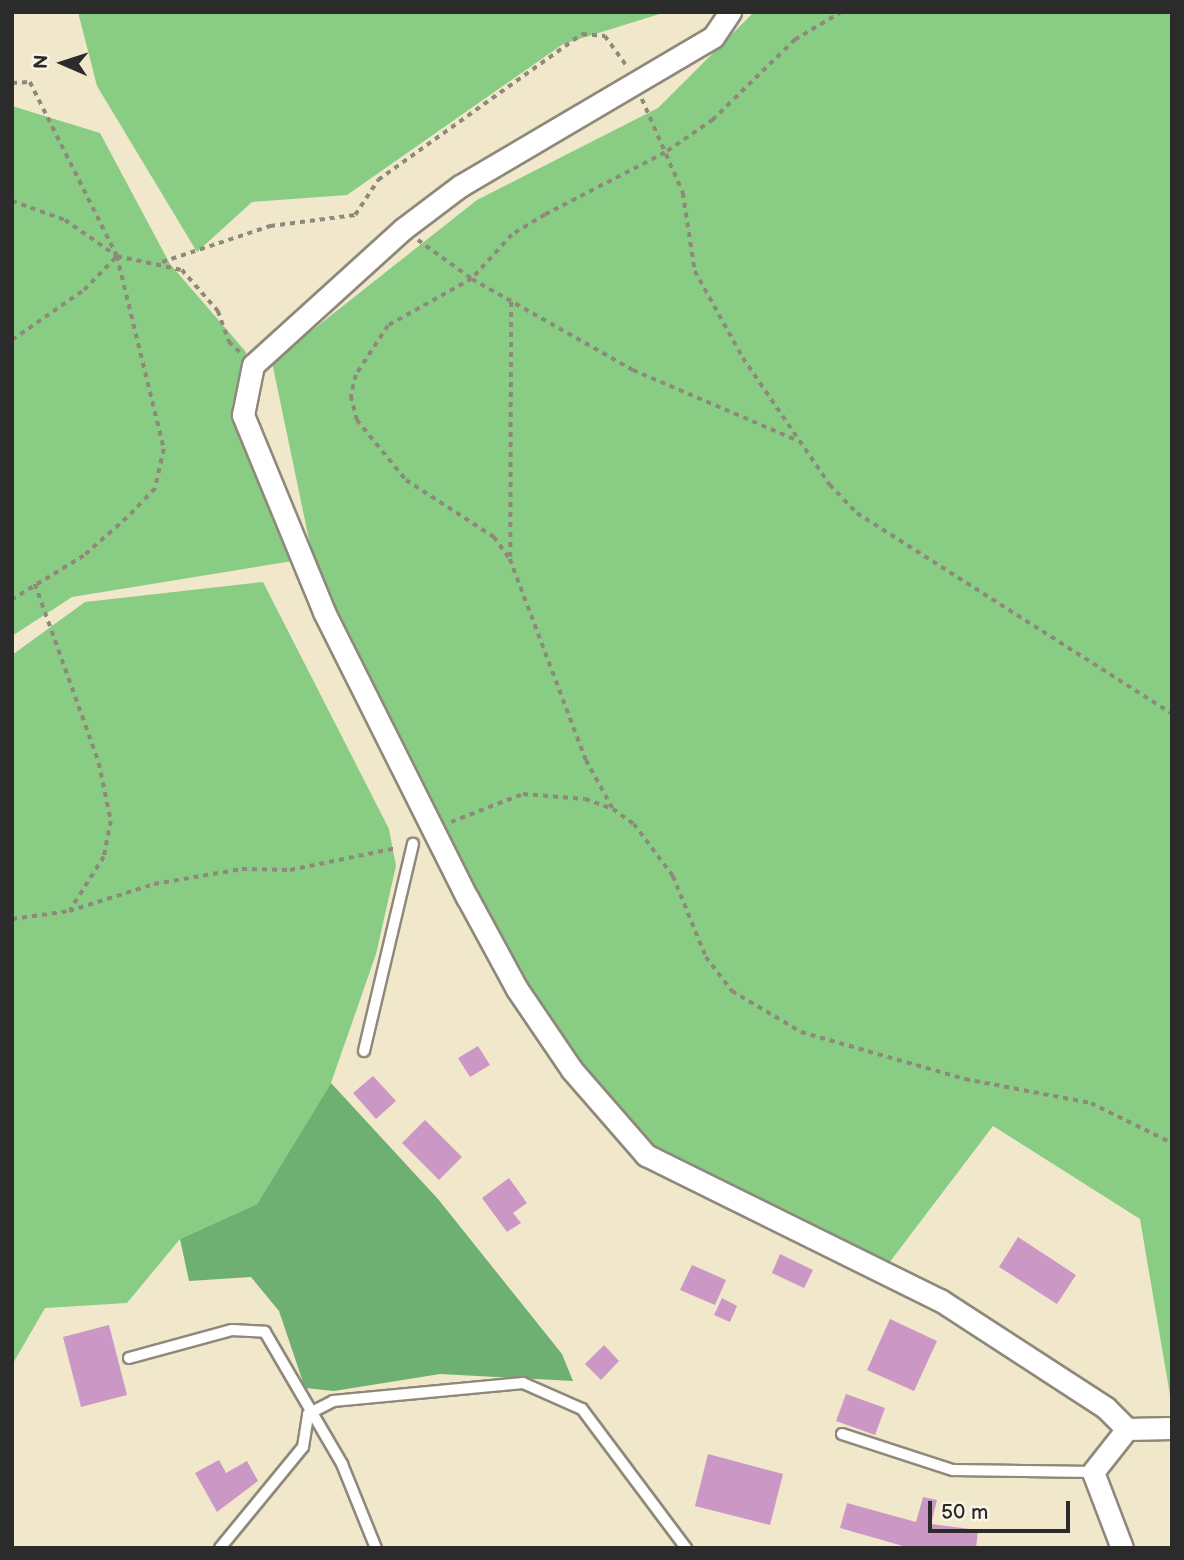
<!DOCTYPE html>
<style>
body{margin:0}
#map{position:relative;width:1184px;height:1560px;overflow:hidden;background:#f1e7cb;font-family:"Balsamiq Sans",sans-serif}
div>[style]{position:absolute}
.green>*{inset:0;background:#89cc84}
.forest>*{inset:0;background:#6eb072}
.building>*{inset:0;background:#cb98c6}
.path>*{height:3.5px;margin-top:-1.75px;transform-origin:0;background:repeating-linear-gradient(90deg,#8e897b 0 5px,transparent 0 10px)}
.roads{filter:drop-shadow(2px 0 #8e897b) drop-shadow(-2px 0 #8e897b) drop-shadow(0 2px #8e897b) drop-shadow(0 -2px #8e897b)}
.service>*{height:10px;margin:-5px;padding:0 5px;transform-origin:5px;border-radius:5px;background:#fff}
.minor>*{height:21px;margin:-10.5px;padding:0 10.5px;transform-origin:10.5px;border-radius:10.5px;background:#fff}
span{translate:-50% -50%;white-space:nowrap;text-align:center;line-height:1.15;-webkit-text-stroke:5px #fcf5e5;paint-order:stroke}
.frame{position:absolute;inset:0;border:14px solid #2b2b2b;pointer-events:none}
.north{position:absolute;left:28px;top:28px;width:70px;height:70px;-webkit-text-stroke:5px #fcf5e5;paint-order:stroke;rotate:273deg;font-size:19px;font-weight:700;line-height:28px;text-align:center;color:#2b2b2b}
.north::after{content:'';display:block;margin:auto;width:24px;height:32px;background:#2b2b2b;clip-path:polygon(50% 0,100% 100%,50% 72%,0 100%)}
.scale{position:absolute;left:928px;top:1501px;width:142px;height:32px;box-sizing:border-box;border:4px solid #2b2b2b;border-top:0;padding-left:9px;font-size:21px;line-height:24px;white-space:nowrap;color:#2b2b2b;-webkit-text-stroke:5px #fcf5e5;paint-order:stroke}
</style>
<div id="map">
<div class="green">
<i style="clip-path:polygon(78px 12px,666px 12px,563px 44px,347px 195px,252px 202px,197px 252px,97px 86px)"></i>
<i style="clip-path:polygon(754px 12px,1172px 12px,1172px 1407px,1140px 1219px,993px 1126px,889px 1263px,790px 1223px,658px 1149px,581px 1064px,523px 981px,314px 564px,272px 362px,477px 200px,658px 108px)"></i>
<i style="clip-path:polygon(12px 106px,100px 133px,170px 264px,246px 352px,245px 425px,293px 561px,72px 597px,12px 636px)"></i>
<i style="clip-path:polygon(263px 582px,389px 829px,396px 866px,376px 954px,331px 1083px,257px 1204px,180px 1239px,127px 1303px,45px 1308px,12px 1365px,12px 655px,85px 602px)"></i>
</div>
<div class="forest">
<i style="clip-path:polygon(331px 1083px,438px 1199px,562px 1354px,573px 1381px,440px 1374px,334px 1391px,305px 1388px,279px 1311px,251px 1277px,189px 1281px,180px 1239px,257px 1204px)"></i>
</div>
<div class="building">
<i style="clip-path:polygon(478px 1046px,490px 1065px,470px 1077px,458px 1058px)"></i>
<i style="clip-path:polygon(373px 1076px,396px 1101px,376px 1119px,353px 1093px)"></i>
<i style="clip-path:polygon(425px 1120px,462px 1157px,439px 1180px,402px 1143px)"></i>
<i style="clip-path:polygon(509px 1178px,527px 1203px,513px 1213px,521px 1223px,507px 1232px,482px 1198px)"></i>
<i style="clip-path:polygon(1018px 1237px,1076px 1275px,1057px 1304px,999px 1267px)"></i>
<i style="clip-path:polygon(780px 1254px,813px 1270px,804px 1288px,772px 1273px)"></i>
<i style="clip-path:polygon(692px 1265px,726px 1280px,715px 1305px,680px 1290px)"></i>
<i style="clip-path:polygon(722px 1298px,737px 1306px,730px 1322px,714px 1315px)"></i>
<i style="clip-path:polygon(890px 1319px,937px 1341px,914px 1391px,867px 1370px)"></i>
<i style="clip-path:polygon(109px 1325px,127px 1395px,81px 1407px,63px 1337px)"></i>
<i style="clip-path:polygon(604px 1345px,619px 1361px,601px 1380px,585px 1364px)"></i>
<i style="clip-path:polygon(846px 1394px,885px 1408px,875px 1435px,836px 1421px)"></i>
<i style="clip-path:polygon(708px 1454px,783px 1474px,770px 1525px,695px 1506px)"></i>
<i style="clip-path:polygon(219px 1460px,226px 1473px,247px 1461px,258px 1481px,217px 1512px,195px 1473px)"></i>
<i style="clip-path:polygon(923px 1497px,937px 1500px,931px 1524px,978px 1530px,976px 1548px,910px 1548px,840px 1528px,847px 1503px,916px 1522px)"></i>
</div>
<div class="path">
<i style="left:842px;top:12px;width:55px;rotate:149.2deg"></i>
<i style="left:795px;top:40px;width:115px;rotate:135.7deg"></i>
<i style="left:713px;top:120px;width:58px;rotate:145.5deg"></i>
<i style="left:665px;top:153px;width:135px;rotate:152.7deg"></i>
<i style="left:545px;top:215px;width:39px;rotate:149deg"></i>
<i style="left:512px;top:235px;width:59px;rotate:132.3deg"></i>
<i style="left:472px;top:279px;width:96px;rotate:150.8deg"></i>
<i style="left:388px;top:326px;width:59px;rotate:123.1deg"></i>
<i style="left:356px;top:375px;width:22px;rotate:103deg"></i>
<i style="left:351px;top:396px;width:25px;rotate:76deg"></i>
<i style="left:357px;top:420px;width:77px;rotate:50.8deg"></i>
<i style="left:406px;top:480px;width:105px;rotate:32.9deg"></i>
<i style="left:494px;top:537px;width:27px;rotate:54deg"></i>
<i style="left:510px;top:559px;width:215px;rotate:69.3deg"></i>
<i style="left:586px;top:760px;width:56px;rotate:61.1deg"></i>
<i style="left:613px;top:809px;width:26px;rotate:36deg"></i>
<i style="left:634px;top:824px;width:65px;rotate:53.1deg"></i>
<i style="left:673px;top:876px;width:87px;rotate:67.8deg"></i>
<i style="left:706px;top:957px;width:43px;rotate:52.6deg"></i>
<i style="left:732px;top:991px;width:80px;rotate:30.7deg"></i>
<i style="left:801px;top:1032px;width:171px;rotate:16deg"></i>
<i style="left:965px;top:1079px;width:128px;rotate:10.8deg"></i>
<i style="left:1091px;top:1103px;width:90px;rotate:26.3deg"></i>
<i style="left:12px;top:83px;width:18px;rotate:-3deg"></i>
<i style="left:30px;top:82px;width:195px;rotate:63.4deg"></i>
<i style="left:117px;top:256px;width:66px;rotate:12.2deg"></i>
<i style="left:182px;top:270px;width:55px;rotate:48.7deg"></i>
<i style="left:218px;top:311px;width:33px;rotate:70deg"></i>
<i style="left:229px;top:342px;width:16px;rotate:43deg"></i>
<i style="left:642px;top:99px;width:103px;rotate:66.4deg"></i>
<i style="left:683px;top:193px;width:79px;rotate:81.3deg"></i>
<i style="left:695px;top:271px;width:99px;rotate:61.1deg"></i>
<i style="left:743px;top:358px;width:154px;rotate:55.6deg"></i>
<i style="left:830px;top:485px;width:39px;rotate:46deg"></i>
<i style="left:857px;top:513px;width:374px;rotate:32.5deg"></i>
<i style="left:12px;top:201px;width:56px;rotate:19.7deg"></i>
<i style="left:65px;top:220px;width:63px;rotate:34.7deg"></i>
<i style="left:117px;top:256px;width:199px;rotate:76.3deg"></i>
<i style="left:164px;top:449px;width:41px;rotate:102.7deg"></i>
<i style="left:155px;top:489px;width:40px;rotate:134deg"></i>
<i style="left:127px;top:518px;width:57px;rotate:138.5deg"></i>
<i style="left:84px;top:556px;width:84px;rotate:148.6deg"></i>
<i style="left:418px;top:240px;width:67px;rotate:35.8deg"></i>
<i style="left:472px;top:279px;width:185px;rotate:29.5deg"></i>
<i style="left:633px;top:370px;width:175px;rotate:23.2deg"></i>
<i style="left:162px;top:262px;width:114px;rotate:-18.4deg"></i>
<i style="left:270px;top:226px;width:86px;rotate:-7.4deg"></i>
<i style="left:355px;top:215px;width:42px;rotate:-56.7deg"></i>
<i style="left:378px;top:180px;width:251px;rotate:-35.6deg"></i>
<i style="left:582px;top:34px;width:23px;rotate:5deg"></i>
<i style="left:605px;top:36px;width:37px;rotate:54deg"></i>
<i style="left:12px;top:340px;width:88px;rotate:-34.8deg"></i>
<i style="left:84px;top:290px;width:47px;rotate:-45.9deg"></i>
<i style="left:510px;top:557px;width:258px;rotate:-89.8deg"></i>
<i style="left:35px;top:584px;width:190px;rotate:70.3deg"></i>
<i style="left:99px;top:763px;width:59px;rotate:78.3deg"></i>
<i style="left:111px;top:821px;width:37px;rotate:101deg"></i>
<i style="left:104px;top:857px;width:62px;rotate:122.4deg"></i>
<i style="left:451px;top:822px;width:77px;rotate:-21.3deg"></i>
<i style="left:523px;top:794px;width:62px;rotate:4.6deg"></i>
<i style="left:585px;top:799px;width:30px;rotate:20deg"></i>
<i style="left:12px;top:919px;width:58px;rotate:-8deg"></i>
<i style="left:69px;top:911px;width:89px;rotate:-17.6deg"></i>
<i style="left:154px;top:884px;width:89px;rotate:-9.7deg"></i>
<i style="left:242px;top:869px;width:48px;rotate:1.2deg"></i>
<i style="left:290px;top:870px;width:109px;rotate:-11.6deg"></i>
</div>
<div class="roads">
<div class="service">
<i style="left:364px;top:1051px;width:213px;rotate:-76.7deg"></i>
<i style="left:129px;top:1358px;width:107px;rotate:-15.2deg"></i>
<i style="left:232px;top:1330px;width:33px;rotate:3deg"></i>
<i style="left:265px;top:1332px;width:153px;rotate:59.7deg"></i>
<i style="left:342px;top:1464px;width:91px;rotate:68deg"></i>
<i style="left:842px;top:1434px;width:117px;rotate:18deg"></i>
<i style="left:953px;top:1470px;width:140px;rotate:0.8deg"></i>
<i style="left:220px;top:1548px;width:131px;rotate:-50.6deg"></i>
<i style="left:303px;top:1447px;width:33px;rotate:-81deg"></i>
<i style="left:308px;top:1414px;width:28px;rotate:-27deg"></i>
<i style="left:333px;top:1401px;width:191px;rotate:-5.4deg"></i>
<i style="left:523px;top:1383px;width:64px;rotate:23.8deg"></i>
<i style="left:582px;top:1409px;width:174px;rotate:53.2deg"></i>
</div>
<div class="minor">
<i style="left:730px;top:12px;width:30px;rotate:124deg"></i>
<i style="left:713px;top:37px;width:294px;rotate:149.5deg"></i>
<i style="left:460px;top:186px;width:71px;rotate:143deg"></i>
<i style="left:403px;top:229px;width:202px;rotate:137.8deg"></i>
<i style="left:253px;top:365px;width:51px;rotate:101.3deg"></i>
<i style="left:243px;top:415px;width:213px;rotate:67.6deg"></i>
<i style="left:324px;top:612px;width:319px;rotate:63.4deg"></i>
<i style="left:467px;top:897px;width:105px;rotate:61.5deg"></i>
<i style="left:517px;top:989px;width:98px;rotate:55.8deg"></i>
<i style="left:572px;top:1070px;width:113px;rotate:49deg"></i>
<i style="left:646px;top:1155px;width:328px;rotate:26.3deg"></i>
<i style="left:940px;top:1300px;width:198px;rotate:33deg"></i>
<i style="left:1106px;top:1408px;width:30px;rotate:45deg"></i>
<i style="left:1122px;top:1548px;width:81px;rotate:-110.9deg"></i>
<i style="left:1093px;top:1472px;width:55px;rotate:-51.7deg"></i>
<i style="left:1127px;top:1429px;width:45px;rotate:-1.3deg"></i>
</div>
</div>
<div class="frame"></div>
<div class="north">N</div>
<div class="scale">50 m</div>
</div>
